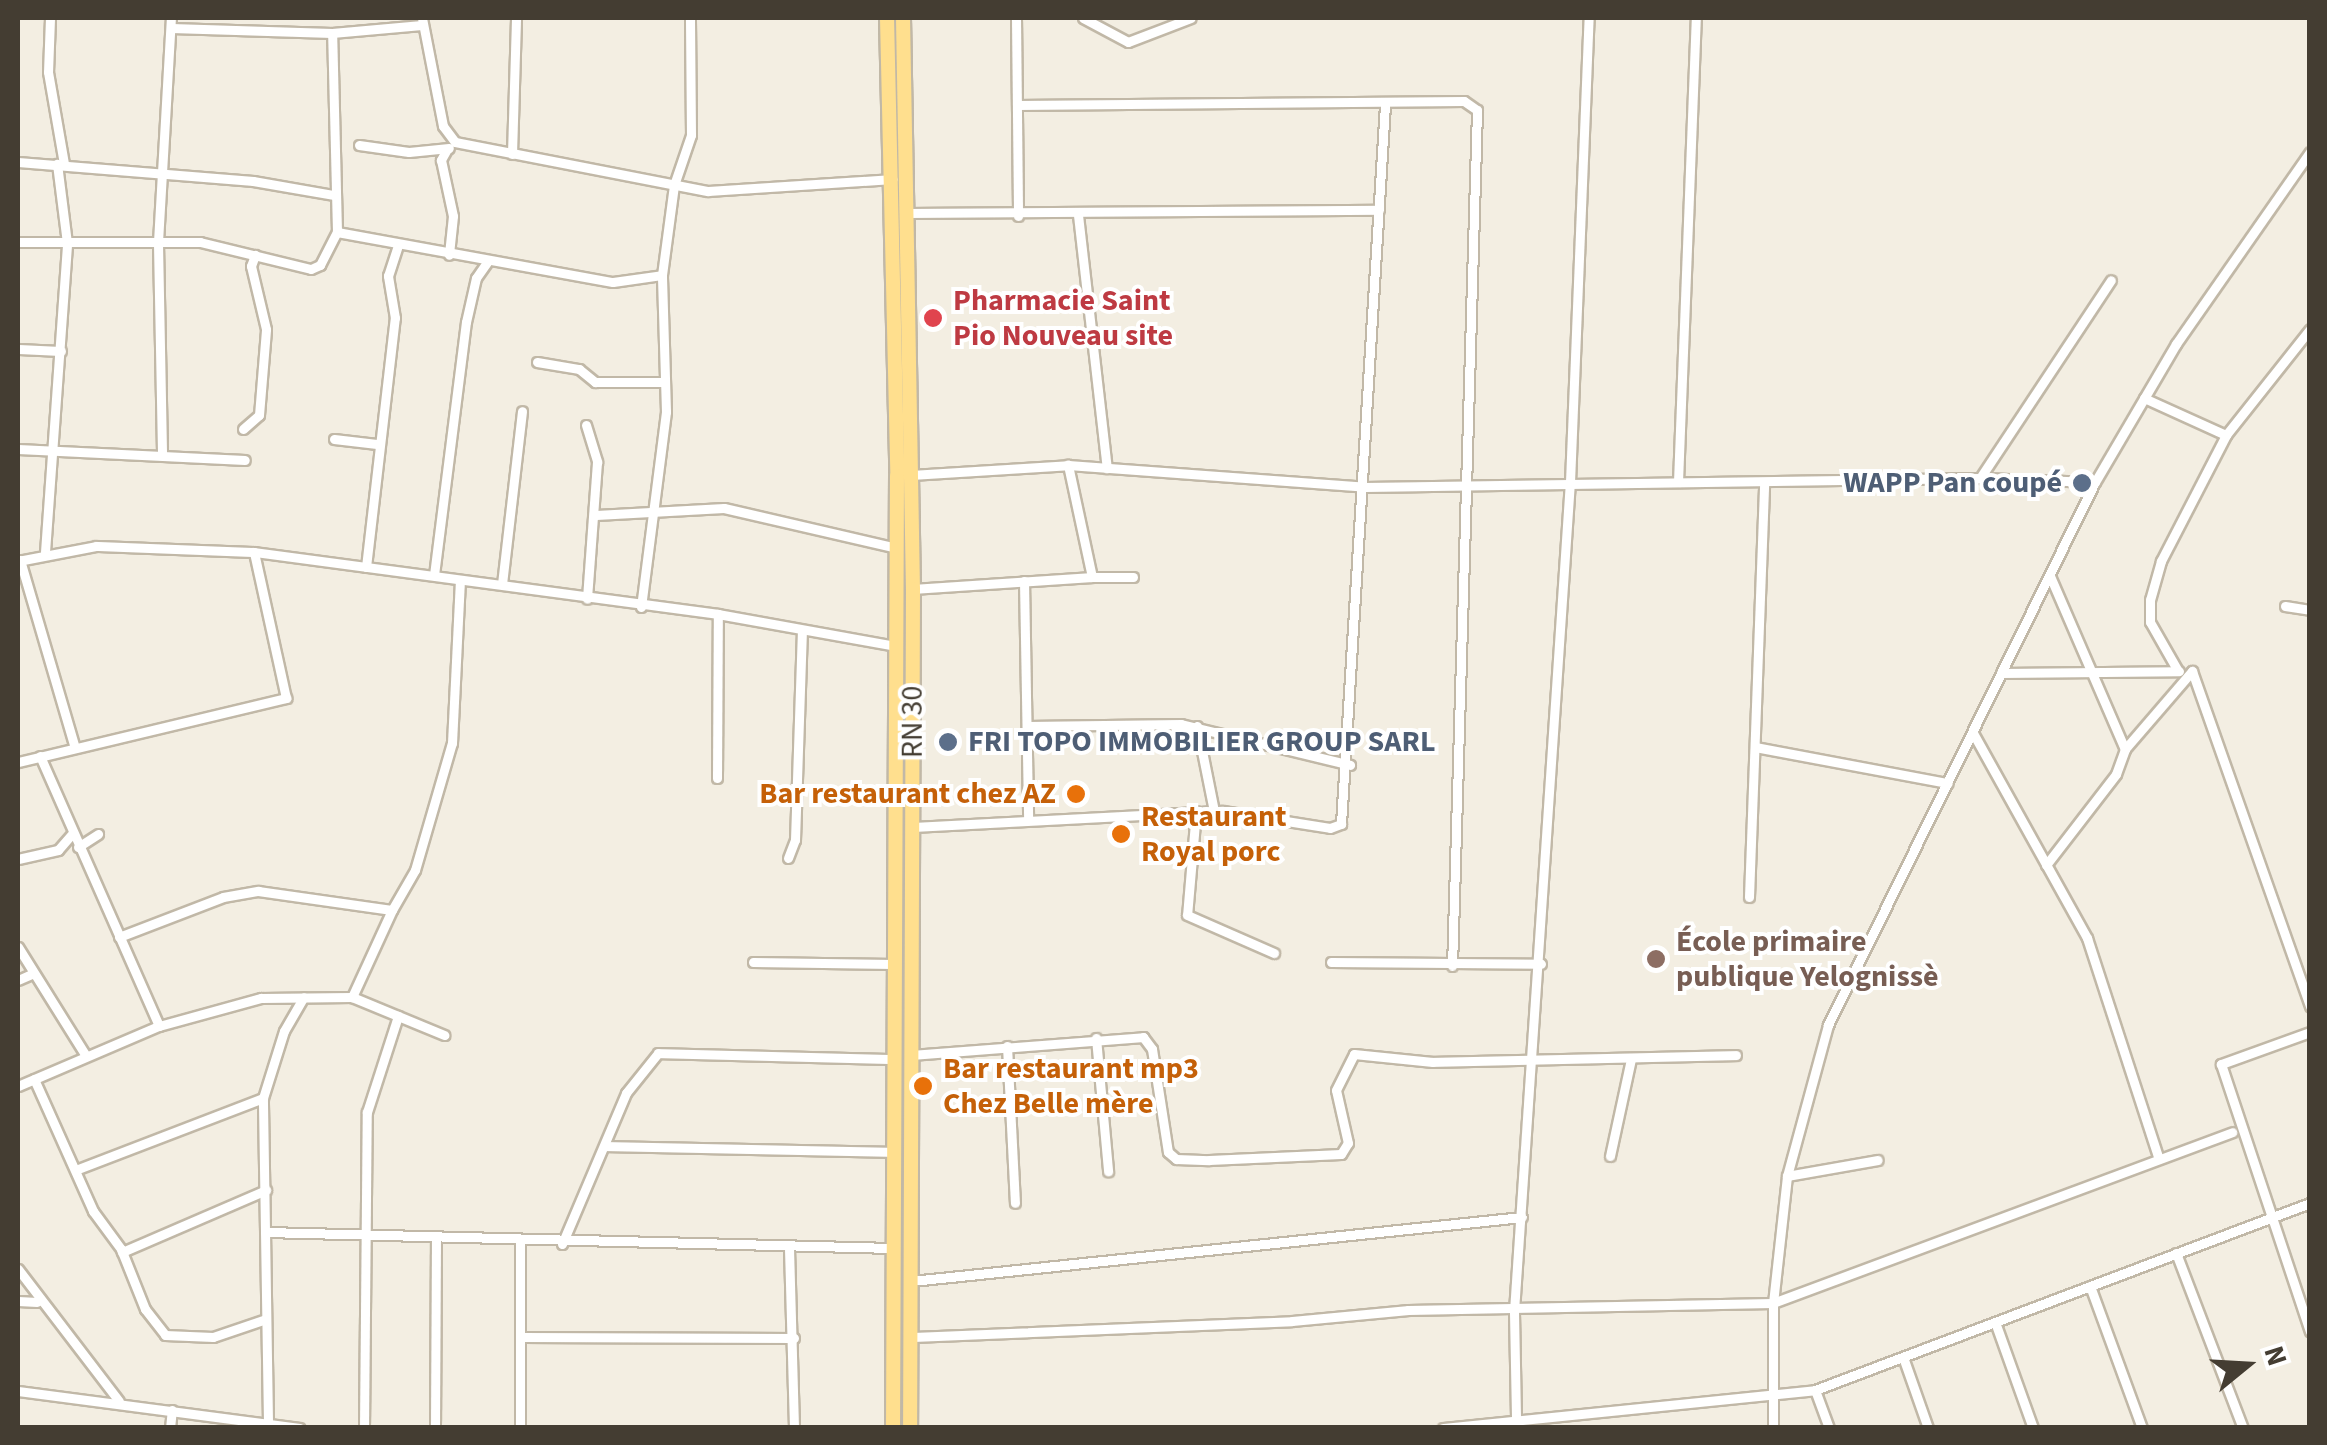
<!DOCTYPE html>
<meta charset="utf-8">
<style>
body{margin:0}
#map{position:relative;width:2327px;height:1445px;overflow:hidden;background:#f3eee2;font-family:"Source Sans 3",sans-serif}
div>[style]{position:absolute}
.roads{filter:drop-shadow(2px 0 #c1b8a7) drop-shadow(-2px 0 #c1b8a7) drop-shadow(0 2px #c1b8a7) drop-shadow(0 -2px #c1b8a7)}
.street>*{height:9px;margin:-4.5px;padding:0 4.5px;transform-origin:4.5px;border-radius:4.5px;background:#fff}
.primary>*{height:14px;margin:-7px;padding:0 7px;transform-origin:7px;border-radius:7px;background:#ffdf8e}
.dots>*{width:28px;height:28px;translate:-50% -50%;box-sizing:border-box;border:5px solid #fff;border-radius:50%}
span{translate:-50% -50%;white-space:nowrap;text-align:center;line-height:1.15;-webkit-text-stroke:8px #fff;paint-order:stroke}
.health-label{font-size:30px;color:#be3a42;font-weight:700}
.left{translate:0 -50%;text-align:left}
.service-label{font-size:30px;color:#4e5e75;font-weight:700}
.right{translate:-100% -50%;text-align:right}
.street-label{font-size:30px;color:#443d32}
.food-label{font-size:30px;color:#c56008;font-weight:700}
.education-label{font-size:30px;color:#785e54;font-weight:700}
.frame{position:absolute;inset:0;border:20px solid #443d32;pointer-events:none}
.north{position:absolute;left:2197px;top:1315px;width:100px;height:100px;-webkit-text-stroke:8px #fff;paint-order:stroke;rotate:72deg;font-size:28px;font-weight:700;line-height:40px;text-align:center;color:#443d32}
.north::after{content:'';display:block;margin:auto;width:35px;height:45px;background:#443d32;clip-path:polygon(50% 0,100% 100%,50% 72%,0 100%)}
</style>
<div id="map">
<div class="roads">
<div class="street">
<i style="left:50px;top:18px;width:54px;rotate:92.1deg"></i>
<i style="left:48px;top:72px;width:93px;rotate:80.1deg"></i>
<i style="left:422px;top:18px;width:110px;rotate:79deg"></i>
<i style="left:443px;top:126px;width:20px;rotate:53deg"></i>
<i style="left:455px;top:142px;width:258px;rotate:11deg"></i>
<i style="left:708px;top:191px;width:185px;rotate:-3.7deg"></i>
<i style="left:1016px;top:18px;width:198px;rotate:89.4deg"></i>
<i style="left:1083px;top:18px;width:51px;rotate:28.1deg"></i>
<i style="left:1128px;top:42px;width:67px;rotate:-20.9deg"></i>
<i style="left:171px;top:28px;width:161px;rotate:1.8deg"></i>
<i style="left:332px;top:33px;width:90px;rotate:-5.1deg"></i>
<i style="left:1017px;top:105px;width:447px;rotate:-0.5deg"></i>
<i style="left:1464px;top:101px;width:16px;rotate:35deg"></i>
<i style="left:1477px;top:110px;width:856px;rotate:91.67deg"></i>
<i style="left:359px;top:145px;width:50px;rotate:8deg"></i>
<i style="left:409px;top:152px;width:40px;rotate:-5.7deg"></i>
<i style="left:447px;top:149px;width:13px;rotate:119deg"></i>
<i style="left:441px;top:160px;width:57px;rotate:77.9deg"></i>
<i style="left:453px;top:216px;width:39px;rotate:96deg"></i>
<i style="left:512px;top:154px;width:136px;rotate:-88.3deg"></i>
<i style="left:18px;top:162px;width:236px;rotate:4.6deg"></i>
<i style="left:253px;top:181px;width:81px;rotate:9.9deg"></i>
<i style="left:911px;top:213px;width:468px;rotate:-0.4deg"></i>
<i style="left:1078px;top:215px;width:255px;rotate:83.5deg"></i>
<i style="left:337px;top:232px;width:280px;rotate:10.3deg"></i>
<i style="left:613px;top:282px;width:49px;rotate:-8.1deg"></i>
<i style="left:18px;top:242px;width:182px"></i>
<i style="left:200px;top:242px;width:114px;rotate:13.7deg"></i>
<i style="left:311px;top:269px;width:10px;rotate:-24deg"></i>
<i style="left:320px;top:265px;width:37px;rotate:-63deg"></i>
<i style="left:337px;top:232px;width:199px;rotate:-91.4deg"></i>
<i style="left:18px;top:349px;width:43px;rotate:2.7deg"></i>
<i style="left:537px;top:362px;width:43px;rotate:9.5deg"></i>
<i style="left:579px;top:369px;width:21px;rotate:39deg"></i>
<i style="left:595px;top:382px;width:69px"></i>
<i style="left:2144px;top:398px;width:90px;rotate:24.3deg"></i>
<i style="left:2226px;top:435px;width:135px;rotate:-51.6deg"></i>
<i style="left:586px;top:425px;width:39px;rotate:73deg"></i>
<i style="left:597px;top:462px;width:137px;rotate:94.2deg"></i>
<i style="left:243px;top:429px;width:21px;rotate:-41deg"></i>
<i style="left:259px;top:415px;width:86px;rotate:-85.3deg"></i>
<i style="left:266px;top:329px;width:65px;rotate:-103.4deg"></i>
<i style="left:251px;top:266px;width:12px;rotate:-70deg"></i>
<i style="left:334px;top:439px;width:43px;rotate:6.6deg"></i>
<i style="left:18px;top:449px;width:227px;rotate:2.8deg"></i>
<i style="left:162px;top:452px;width:210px;rotate:-91.1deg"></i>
<i style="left:158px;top:242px;width:224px;rotate:-86.7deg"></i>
<i style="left:911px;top:475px;width:157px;rotate:-3.6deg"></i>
<i style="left:1068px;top:465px;width:298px;rotate:4.2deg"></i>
<i style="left:1365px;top:487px;width:615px;rotate:-0.84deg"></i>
<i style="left:1980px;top:478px;width:115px;rotate:2deg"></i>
<i style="left:1980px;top:478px;width:237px;rotate:-56.5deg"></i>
<i style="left:1678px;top:482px;width:464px;rotate:-87.8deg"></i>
<i style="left:596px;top:515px;width:128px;rotate:-3.1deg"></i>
<i style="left:724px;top:508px;width:178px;rotate:13deg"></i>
<i style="left:45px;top:552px;width:310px;rotate:-85.9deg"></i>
<i style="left:67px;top:243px;width:80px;rotate:-97.2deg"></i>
<i style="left:20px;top:560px;width:193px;rotate:73.7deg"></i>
<i style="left:18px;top:561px;width:79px;rotate:-10.9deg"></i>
<i style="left:96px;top:546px;width:158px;rotate:2.2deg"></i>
<i style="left:254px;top:552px;width:468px;rotate:7.6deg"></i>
<i style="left:718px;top:614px;width:181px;rotate:10.2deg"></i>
<i style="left:366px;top:567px;width:251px;rotate:-83.4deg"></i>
<i style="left:395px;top:318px;width:43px;rotate:-99.5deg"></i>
<i style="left:388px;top:276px;width:33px;rotate:-72deg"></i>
<i style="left:434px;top:575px;width:255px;rotate:-82.8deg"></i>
<i style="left:466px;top:322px;width:45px;rotate:-77.2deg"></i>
<i style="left:476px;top:278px;width:19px;rotate:-55deg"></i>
<i style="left:2050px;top:576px;width:189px;rotate:66.6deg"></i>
<i style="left:1092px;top:577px;width:41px"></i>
<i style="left:1024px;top:581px;width:238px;rotate:89deg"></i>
<i style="left:502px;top:584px;width:174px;rotate:-83.4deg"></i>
<i style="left:913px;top:589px;width:179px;rotate:-3.8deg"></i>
<i style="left:1092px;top:577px;width:115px;rotate:-102.1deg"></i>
<i style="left:2285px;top:606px;width:25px;rotate:9deg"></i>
<i style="left:641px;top:607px;width:197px;rotate:-82.7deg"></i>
<i style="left:666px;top:412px;width:137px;rotate:-91.7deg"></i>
<i style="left:662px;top:275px;width:91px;rotate:-82.4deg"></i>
<i style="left:674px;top:185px;width:53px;rotate:-71.2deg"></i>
<i style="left:691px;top:135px;width:117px;rotate:-90.5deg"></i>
<i style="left:2178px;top:671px;width:56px;rotate:-119.7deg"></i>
<i style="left:2150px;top:622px;width:22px;rotate:-90deg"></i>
<i style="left:2150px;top:600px;width:41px;rotate:-74.2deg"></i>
<i style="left:2161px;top:561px;width:142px;rotate:-62.7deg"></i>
<i style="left:2192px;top:671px;width:356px;rotate:70.6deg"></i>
<i style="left:2001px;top:673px;width:178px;rotate:-0.6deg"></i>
<i style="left:1027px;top:726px;width:154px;rotate:-0.7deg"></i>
<i style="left:1181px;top:724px;width:174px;rotate:13.6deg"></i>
<i style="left:1197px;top:726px;width:87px;rotate:78.7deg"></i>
<i style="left:1973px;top:733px;width:235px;rotate:60.9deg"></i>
<i style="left:2087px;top:938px;width:232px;rotate:72deg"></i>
<i style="left:1755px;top:747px;width:196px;rotate:10.6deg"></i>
<i style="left:40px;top:756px;width:295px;rotate:66.2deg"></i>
<i style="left:18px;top:762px;width:276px;rotate:-13.4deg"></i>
<i style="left:286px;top:698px;width:149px;rotate:-102.4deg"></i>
<i style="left:717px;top:778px;width:164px;rotate:-89.7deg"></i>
<i style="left:1196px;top:811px;width:104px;rotate:94.9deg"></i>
<i style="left:1187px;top:915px;width:95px;rotate:23.6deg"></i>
<i style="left:913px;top:827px;width:310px;rotate:-3deg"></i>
<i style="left:1223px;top:811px;width:108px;rotate:9deg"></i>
<i style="left:1330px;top:828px;width:12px;rotate:-20deg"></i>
<i style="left:1341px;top:824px;width:721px;rotate:-86.5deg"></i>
<i style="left:78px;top:847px;width:24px;rotate:-33deg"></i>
<i style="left:788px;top:858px;width:19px;rotate:-69deg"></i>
<i style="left:795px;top:840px;width:210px;rotate:-88.1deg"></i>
<i style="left:18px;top:859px;width:41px;rotate:-12.7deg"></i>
<i style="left:58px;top:850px;width:21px;rotate:-49deg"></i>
<i style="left:2046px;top:865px;width:115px;rotate:-52.4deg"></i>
<i style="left:2116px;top:774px;width:27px;rotate:-70deg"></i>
<i style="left:2125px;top:749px;width:103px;rotate:-49.3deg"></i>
<i style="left:1749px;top:897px;width:415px;rotate:-87.9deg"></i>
<i style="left:392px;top:910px;width:46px;rotate:-60.1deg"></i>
<i style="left:415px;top:870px;width:132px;rotate:-73.8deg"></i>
<i style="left:452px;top:743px;width:162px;rotate:-87.2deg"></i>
<i style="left:119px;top:937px;width:111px;rotate:-21deg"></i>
<i style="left:223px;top:897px;width:36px;rotate:-10deg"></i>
<i style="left:258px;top:891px;width:135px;rotate:8.1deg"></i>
<i style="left:392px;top:910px;width:96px;rotate:114.7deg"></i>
<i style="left:18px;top:947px;width:128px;rotate:58deg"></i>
<i style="left:753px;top:962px;width:140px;rotate:0.8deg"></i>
<i style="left:1331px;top:962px;width:210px;rotate:0.5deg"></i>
<i style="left:18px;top:980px;width:17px;rotate:-24deg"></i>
<i style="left:2310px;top:1032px;width:95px;rotate:160.2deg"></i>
<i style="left:2221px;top:1064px;width:282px;rotate:71.6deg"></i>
<i style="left:1096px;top:1038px;width:134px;rotate:84.8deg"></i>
<i style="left:1007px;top:1046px;width:157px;rotate:87.1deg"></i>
<i style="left:911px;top:1055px;width:233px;rotate:-4.4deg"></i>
<i style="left:1143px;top:1037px;width:15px;rotate:53deg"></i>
<i style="left:1152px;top:1049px;width:104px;rotate:81.2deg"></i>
<i style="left:1168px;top:1152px;width:11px;rotate:41deg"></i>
<i style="left:1176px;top:1159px;width:33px;rotate:2deg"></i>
<i style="left:1209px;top:1160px;width:132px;rotate:-2.6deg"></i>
<i style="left:1341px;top:1154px;width:13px;rotate:-58deg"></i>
<i style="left:1348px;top:1143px;width:54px;rotate:-102.8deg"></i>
<i style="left:1336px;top:1090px;width:40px;rotate:-63.4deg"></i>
<i style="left:1354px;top:1054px;width:79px;rotate:5.8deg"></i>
<i style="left:1433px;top:1062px;width:303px;rotate:-1.3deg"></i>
<i style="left:34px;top:1079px;width:145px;rotate:65.9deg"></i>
<i style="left:93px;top:1211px;width:47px;rotate:53.6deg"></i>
<i style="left:121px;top:1249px;width:65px;rotate:68.2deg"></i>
<i style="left:145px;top:1309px;width:33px;rotate:52deg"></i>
<i style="left:165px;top:1335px;width:48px;rotate:2.4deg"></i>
<i style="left:213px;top:1337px;width:56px;rotate:-18.8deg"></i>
<i style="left:18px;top:1086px;width:153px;rotate:-23.1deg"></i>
<i style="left:159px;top:1026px;width:106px;rotate:-15.4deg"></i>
<i style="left:261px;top:998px;width:91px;rotate:-0.6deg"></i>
<i style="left:352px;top:997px;width:100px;rotate:22.4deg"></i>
<i style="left:607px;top:1146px;width:287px;rotate:1.2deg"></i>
<i style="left:1610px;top:1156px;width:99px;rotate:-77.8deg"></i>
<i style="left:78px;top:1169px;width:198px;rotate:-21deg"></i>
<i style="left:1787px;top:1176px;width:92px;rotate:-10deg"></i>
<i style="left:265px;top:1232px;width:629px;rotate:1.46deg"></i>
<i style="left:562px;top:1244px;width:164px;rotate:-67deg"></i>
<i style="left:626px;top:1093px;width:51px;rotate:-51.3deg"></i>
<i style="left:658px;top:1053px;width:236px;rotate:1.5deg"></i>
<i style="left:789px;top:1248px;width:180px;rotate:88.4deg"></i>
<i style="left:122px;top:1252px;width:157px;rotate:-23.3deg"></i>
<i style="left:2176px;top:1253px;width:187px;rotate:69.1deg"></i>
<i style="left:18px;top:1269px;width:166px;rotate:52.6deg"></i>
<i style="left:912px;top:1281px;width:613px;rotate:-5.99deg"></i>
<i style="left:2090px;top:1286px;width:151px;rotate:69.9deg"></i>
<i style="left:18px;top:1301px;width:19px;rotate:3deg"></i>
<i style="left:1995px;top:1322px;width:113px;rotate:70.3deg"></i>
<i style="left:522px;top:1337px;width:272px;rotate:0.2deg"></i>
<i style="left:913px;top:1337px;width:379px;rotate:-2.4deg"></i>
<i style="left:1292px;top:1321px;width:117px;rotate:-5.4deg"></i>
<i style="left:1408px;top:1310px;width:365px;rotate:-1.1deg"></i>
<i style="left:1773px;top:1303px;width:490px;rotate:-20.4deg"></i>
<i style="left:1903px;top:1357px;width:75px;rotate:70.6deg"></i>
<i style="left:1815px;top:1390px;width:40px;rotate:69.8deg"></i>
<i style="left:18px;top:1391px;width:284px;rotate:7.5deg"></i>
<i style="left:1516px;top:1417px;width:106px;rotate:-91.1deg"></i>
<i style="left:1514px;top:1311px;width:831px;rotate:-86.14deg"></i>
<i style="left:1570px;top:482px;width:464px;rotate:-87.7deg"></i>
<i style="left:268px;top:1422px;width:324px;rotate:-90.9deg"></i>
<i style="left:263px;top:1098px;width:70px;rotate:-72.6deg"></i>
<i style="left:284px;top:1031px;width:39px;rotate:-60deg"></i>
<i style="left:170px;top:1428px;width:18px;rotate:-84deg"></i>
<i style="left:364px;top:1428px;width:316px;rotate:-89.5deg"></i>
<i style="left:367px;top:1112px;width:101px;rotate:-72.1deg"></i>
<i style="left:435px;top:1428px;width:190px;rotate:-89.7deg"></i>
<i style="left:520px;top:1428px;width:185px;rotate:-90deg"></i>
<i style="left:1443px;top:1428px;width:374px;rotate:-5.8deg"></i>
<i style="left:1815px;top:1390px;width:529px;rotate:-20.7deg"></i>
<i style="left:1773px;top:1428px;width:125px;rotate:-90deg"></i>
<i style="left:1773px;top:1303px;width:128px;rotate:-83.7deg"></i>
<i style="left:1787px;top:1176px;width:156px;rotate:-74.8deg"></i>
<i style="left:1828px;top:1025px;width:605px;rotate:-63.82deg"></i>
<i style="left:2095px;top:482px;width:160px;rotate:-59.6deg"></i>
<i style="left:2176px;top:344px;width:234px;rotate:-55.1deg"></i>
</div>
<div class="primary">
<i style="left:887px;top:18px;width:458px;rotate:88.7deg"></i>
<i style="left:897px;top:476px;width:952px;rotate:90.24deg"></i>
<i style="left:903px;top:18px;width:571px;rotate:89deg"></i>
<i style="left:913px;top:589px;width:839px;rotate:90.2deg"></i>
</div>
</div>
<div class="dots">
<i style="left:933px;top:318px;background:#e0444e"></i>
<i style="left:2082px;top:483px;background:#5c6f8a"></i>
<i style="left:948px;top:742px;background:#5c6f8a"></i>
<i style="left:1076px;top:794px;background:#e8710a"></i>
<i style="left:1121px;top:834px;background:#e8710a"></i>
<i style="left:1656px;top:959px;background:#8d6e63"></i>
<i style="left:923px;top:1086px;background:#e8710a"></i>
</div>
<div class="health-label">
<span class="left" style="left:953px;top:318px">Pharmacie Saint<br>Pio Nouveau site</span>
</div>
<div class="service-label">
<span class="right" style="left:2062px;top:483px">WAPP Pan coupé</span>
<span class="left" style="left:968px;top:742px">FRI TOPO IMMOBILIER GROUP SARL</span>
</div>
<div class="street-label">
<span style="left:913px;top:722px;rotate:-90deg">RN 30</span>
</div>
<div class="food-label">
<span class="right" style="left:1056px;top:794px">Bar restaurant chez AZ</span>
<span class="left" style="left:1141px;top:834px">Restaurant<br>Royal porc</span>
<span class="left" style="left:943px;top:1086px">Bar restaurant mp3<br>Chez Belle mère</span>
</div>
<div class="education-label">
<span class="left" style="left:1676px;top:959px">École primaire<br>publique Yelognissè</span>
</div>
<div class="frame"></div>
<div class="north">N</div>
</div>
